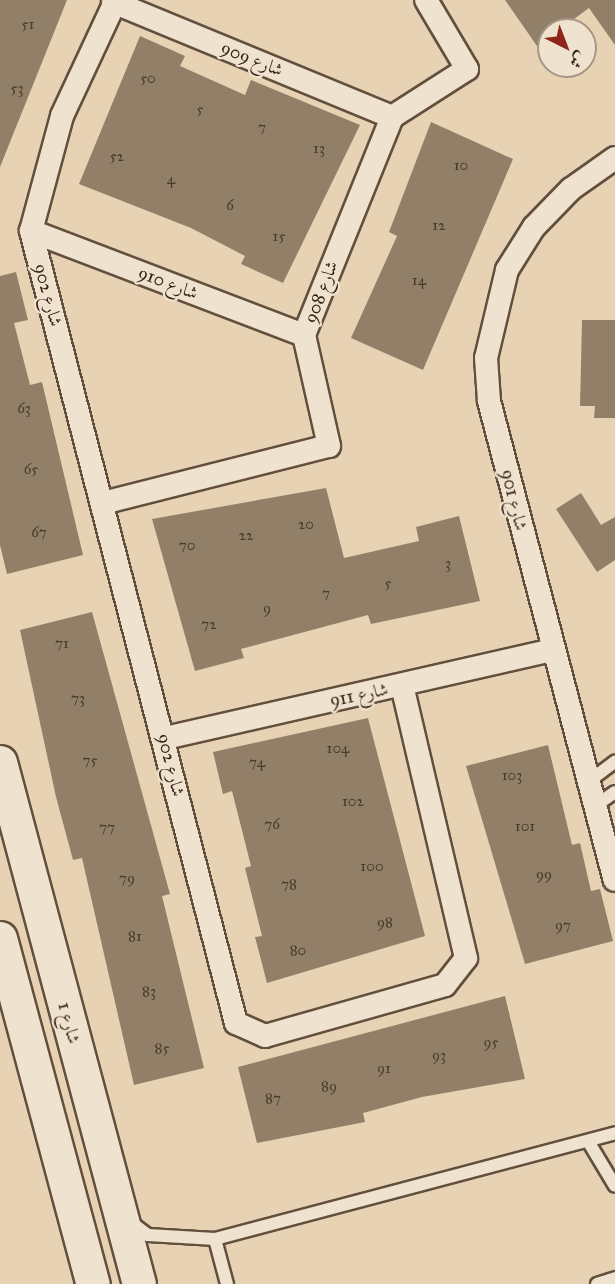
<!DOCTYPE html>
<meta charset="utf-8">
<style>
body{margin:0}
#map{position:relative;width:615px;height:1284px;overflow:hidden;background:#e7d3b3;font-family:"IM FELL Great Primer",Amiri,serif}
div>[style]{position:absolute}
.building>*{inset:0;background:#927f68}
.roads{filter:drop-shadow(2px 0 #624f3e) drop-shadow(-2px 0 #624f3e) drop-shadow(0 2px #624f3e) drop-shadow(0 -2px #624f3e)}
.lane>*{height:12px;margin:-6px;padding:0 6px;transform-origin:6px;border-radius:6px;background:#efe2ce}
.street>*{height:22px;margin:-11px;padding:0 11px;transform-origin:11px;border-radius:11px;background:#efe2ce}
.secondary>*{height:33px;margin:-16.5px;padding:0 16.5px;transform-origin:16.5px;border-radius:16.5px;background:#efe2ce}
span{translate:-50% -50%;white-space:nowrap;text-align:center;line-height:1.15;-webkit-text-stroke:4.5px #efe2ce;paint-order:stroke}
.number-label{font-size:15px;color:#4c3a2b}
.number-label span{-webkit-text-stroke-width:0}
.street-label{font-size:18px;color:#352317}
.north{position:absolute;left:537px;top:18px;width:60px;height:60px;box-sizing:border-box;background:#efe2ce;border:2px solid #a59685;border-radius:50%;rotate:138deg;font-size:16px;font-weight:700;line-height:24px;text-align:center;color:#352317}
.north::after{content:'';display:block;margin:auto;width:21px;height:27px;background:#8f2418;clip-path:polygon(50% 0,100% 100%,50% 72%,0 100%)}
</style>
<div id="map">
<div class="building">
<i style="clip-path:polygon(0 0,67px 0,0 167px)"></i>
<i style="clip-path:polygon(505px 0,615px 0,615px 45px,589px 8px,559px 30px,549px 30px,549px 37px,537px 46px)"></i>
<i style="clip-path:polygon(140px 36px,185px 56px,180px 66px,245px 95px,251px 80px,360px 125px,283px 283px,241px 264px,245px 256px,191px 228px,79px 184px)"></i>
<i style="clip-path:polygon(431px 122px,513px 159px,423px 370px,351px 338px,397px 236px,389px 232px)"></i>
<i style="clip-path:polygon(16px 272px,28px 320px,14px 323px,30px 385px,42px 382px,83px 555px,7px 574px,0 545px,0 276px)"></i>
<i style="clip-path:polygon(582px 320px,615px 320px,615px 418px,594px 418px,595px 406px,580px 406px)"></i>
<i style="clip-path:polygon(326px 488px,344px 558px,419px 541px,416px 527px,459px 516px,480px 601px,371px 624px,368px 615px,241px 649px,244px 658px,195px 671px,152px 519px)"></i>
<i style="clip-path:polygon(581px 493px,601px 525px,615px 517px,615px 560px,597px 572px,556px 509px)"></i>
<i style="clip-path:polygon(92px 612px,170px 894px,162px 896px,204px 1068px,134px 1085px,82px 858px,73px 860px,56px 797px,20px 630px)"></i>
<i style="clip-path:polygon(368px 718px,425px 936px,267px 983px,255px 937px,262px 936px,245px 868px,251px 866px,232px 791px,223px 794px,213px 752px)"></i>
<i style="clip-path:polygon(548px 745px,572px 845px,580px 843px,591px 891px,600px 889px,613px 941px,525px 964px,466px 766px)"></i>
<i style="clip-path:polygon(505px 996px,525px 1079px,422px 1097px,363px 1113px,365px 1122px,257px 1143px,238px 1067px)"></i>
</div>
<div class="roads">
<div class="lane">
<i style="left:588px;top:782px;width:34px;rotate:-37deg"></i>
<i style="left:595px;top:806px;width:24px;rotate:-35deg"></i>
<i style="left:588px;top:1141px;width:52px;rotate:59deg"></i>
<i style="left:128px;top:1220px;width:25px;rotate:37deg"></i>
<i style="left:148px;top:1235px;width:67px;rotate:3.4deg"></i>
<i style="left:215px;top:1239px;width:414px;rotate:-14.8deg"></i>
<i style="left:215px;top:1239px;width:47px;rotate:75.1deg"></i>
<i style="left:597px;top:1284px;width:19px;rotate:-18deg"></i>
</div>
<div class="street">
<i style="left:116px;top:0;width:128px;rotate:115deg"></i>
<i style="left:62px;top:116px;width:119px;rotate:105.1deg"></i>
<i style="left:31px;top:231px;width:818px;rotate:75.49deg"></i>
<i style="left:236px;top:1023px;width:32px;rotate:24deg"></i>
<i style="left:265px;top:1036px;width:187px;rotate:-15.8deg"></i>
<i style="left:445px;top:985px;width:34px;rotate:-52deg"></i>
<i style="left:466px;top:958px;width:280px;rotate:-103.2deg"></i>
<i style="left:113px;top:2px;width:302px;rotate:22.4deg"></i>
<i style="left:615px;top:158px;width:54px;rotate:144.8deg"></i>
<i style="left:571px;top:189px;width:53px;rotate:134.2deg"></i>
<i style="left:534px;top:227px;width:51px;rotate:122.1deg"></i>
<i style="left:507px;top:270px;width:90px;rotate:103.4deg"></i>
<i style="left:486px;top:358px;width:43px;rotate:86deg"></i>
<i style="left:489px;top:401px;width:495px;rotate:75.3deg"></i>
<i style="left:31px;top:231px;width:292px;rotate:20.9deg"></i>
<i style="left:103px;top:503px;width:233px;rotate:-14.2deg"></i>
<i style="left:329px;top:446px;width:114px;rotate:-102.7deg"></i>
<i style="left:304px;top:335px;width:235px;rotate:-68deg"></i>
<i style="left:392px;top:117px;width:89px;rotate:-32.6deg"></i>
<i style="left:467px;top:69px;width:80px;rotate:-120.7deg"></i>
<i style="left:165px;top:738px;width:397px;rotate:-12.8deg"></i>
</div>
<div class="secondary">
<i style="left:0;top:762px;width:540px;rotate:75.09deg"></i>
<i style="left:0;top:938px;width:358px;rotate:75deg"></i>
</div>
</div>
<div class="number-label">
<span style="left:28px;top:25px">51</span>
<span style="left:148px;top:79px">50</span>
<span style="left:17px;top:89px">53</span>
<span style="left:200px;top:110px">5</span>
<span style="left:262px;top:128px">7</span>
<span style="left:319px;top:149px">13</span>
<span style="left:117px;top:157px">52</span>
<span style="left:461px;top:166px">10</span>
<span style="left:171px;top:180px">4</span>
<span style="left:230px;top:206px">6</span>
<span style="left:439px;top:226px">12</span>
<span style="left:279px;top:237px">15</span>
<span style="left:419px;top:281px">14</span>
<span style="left:24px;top:409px">63</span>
<span style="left:31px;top:470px">65</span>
<span style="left:306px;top:525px">20</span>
<span style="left:39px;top:533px">67</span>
<span style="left:246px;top:536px">22</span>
<span style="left:187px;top:546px">70</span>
<span style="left:448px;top:564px">3</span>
<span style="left:388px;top:584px">5</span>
<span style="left:326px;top:594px">7</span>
<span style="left:267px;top:609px">9</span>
<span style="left:209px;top:625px">72</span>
<span style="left:62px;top:644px">71</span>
<span style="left:78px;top:699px">73</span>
<span style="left:338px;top:749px">104</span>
<span style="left:90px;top:761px">75</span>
<span style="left:257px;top:763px">74</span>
<span style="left:512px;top:776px">103</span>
<span style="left:353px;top:802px">102</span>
<span style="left:272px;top:825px">76</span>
<span style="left:525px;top:827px">101</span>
<span style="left:107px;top:828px">77</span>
<span style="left:372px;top:867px">100</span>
<span style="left:544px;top:875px">99</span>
<span style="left:127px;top:879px">79</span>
<span style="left:289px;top:885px">78</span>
<span style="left:385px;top:923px">98</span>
<span style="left:563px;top:926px">97</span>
<span style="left:135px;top:937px">81</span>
<span style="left:298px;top:951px">80</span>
<span style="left:149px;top:992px">83</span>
<span style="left:491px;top:1043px">95</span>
<span style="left:162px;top:1049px">85</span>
<span style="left:439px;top:1056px">93</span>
<span style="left:384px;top:1069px">91</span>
<span style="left:329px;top:1087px">89</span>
<span style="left:273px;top:1099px">87</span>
</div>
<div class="street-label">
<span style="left:252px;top:59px;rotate:22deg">شارع 909</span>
<span style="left:168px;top:283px;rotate:21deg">شارع 910</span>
<span style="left:321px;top:292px;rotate:-69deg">شارع 908</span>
<span style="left:48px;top:295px;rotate:75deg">شارع 902</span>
<span style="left:514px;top:500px;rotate:76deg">شارع 901</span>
<span style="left:359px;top:695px;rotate:-12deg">شارع 911</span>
<span style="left:171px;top:765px;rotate:76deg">شارع 902</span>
<span style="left:69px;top:1023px;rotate:75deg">شارع 1</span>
</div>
<div class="north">ش</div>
</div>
